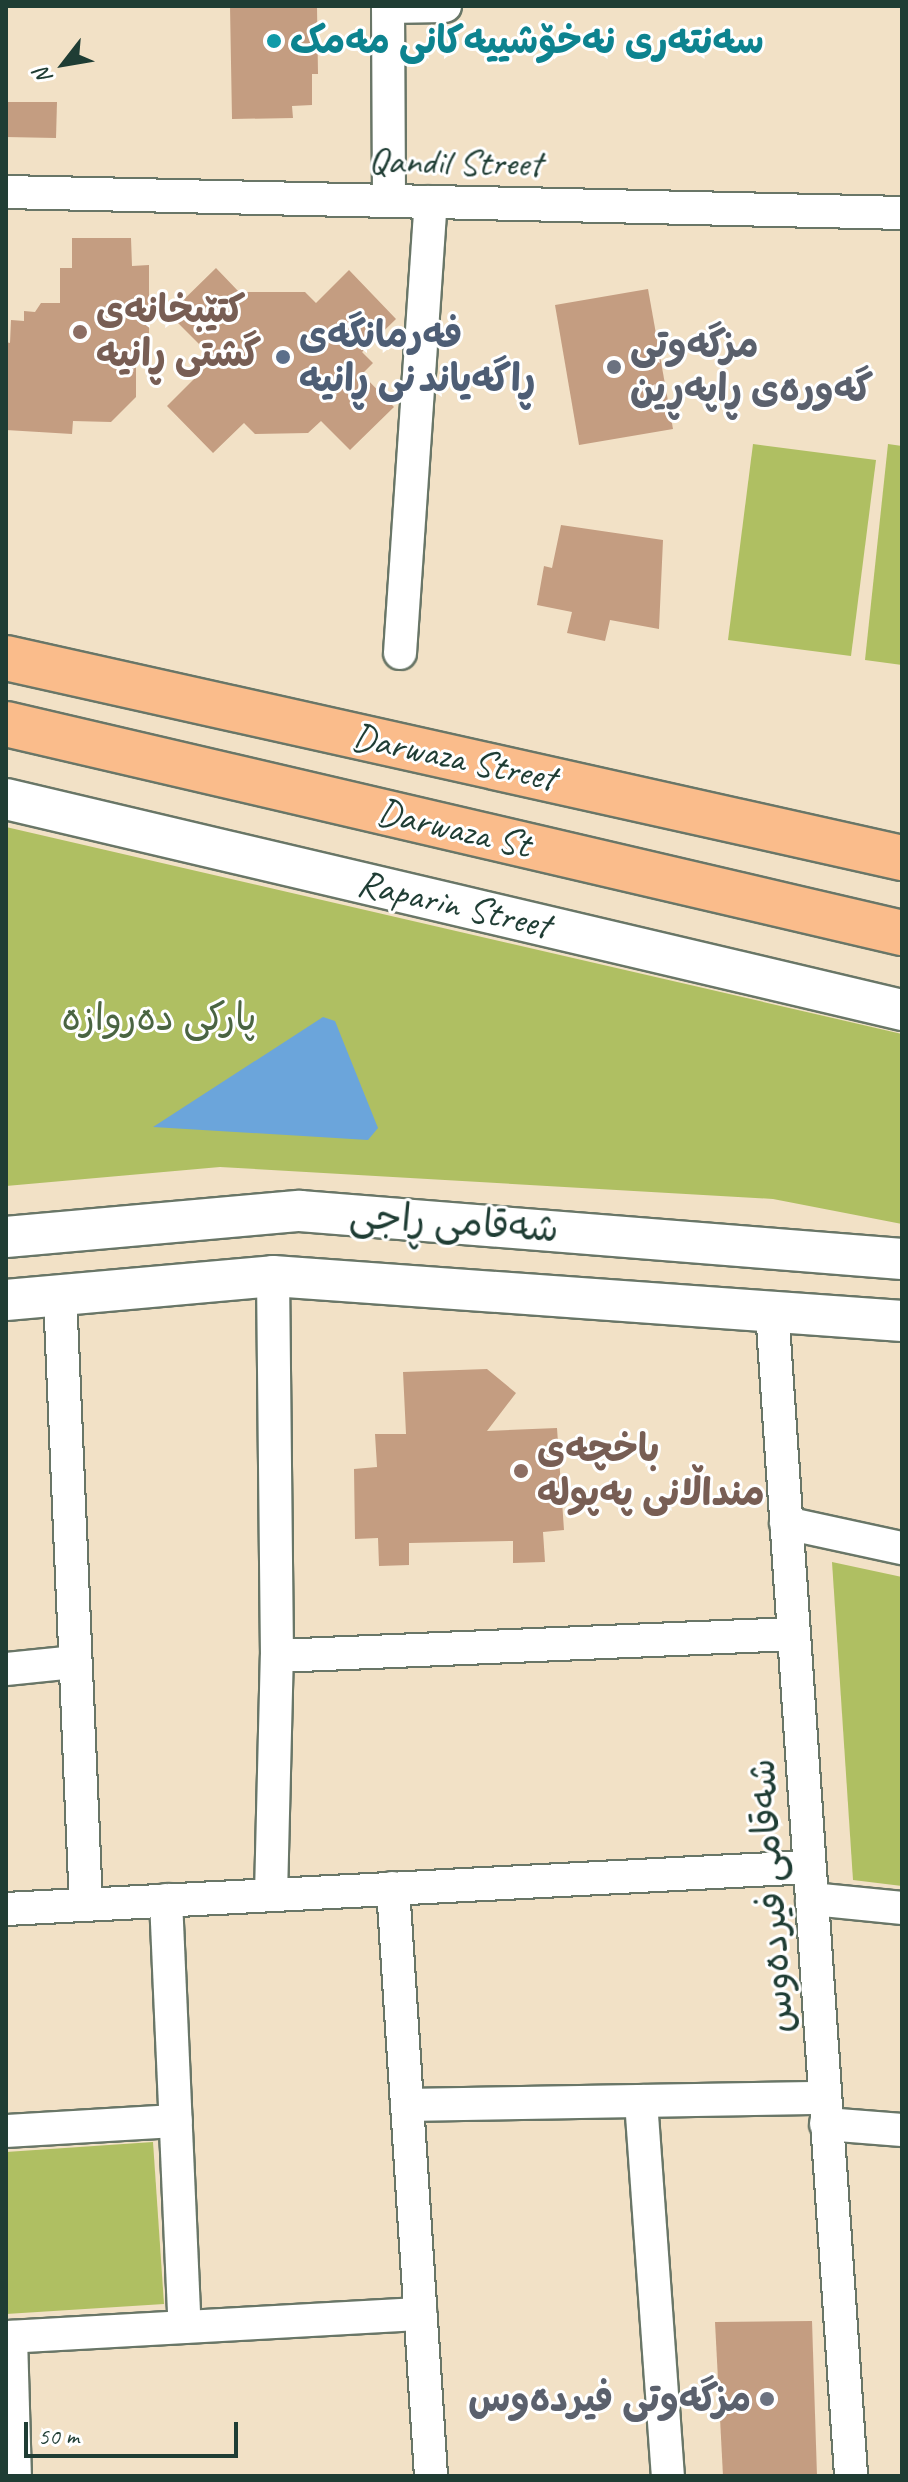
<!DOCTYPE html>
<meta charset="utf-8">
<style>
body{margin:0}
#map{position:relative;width:908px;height:2482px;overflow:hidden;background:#f2e1c6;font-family:Caveat,"Playpen Sans Arabic",sans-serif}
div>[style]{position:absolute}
.green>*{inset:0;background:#afbf62}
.water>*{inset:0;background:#6ba5db}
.building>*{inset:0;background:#c49d81}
.roads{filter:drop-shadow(2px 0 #697667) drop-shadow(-2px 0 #697667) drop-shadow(0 2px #697667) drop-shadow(0 -2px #697667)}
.minor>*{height:32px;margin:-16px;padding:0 16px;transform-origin:16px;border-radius:16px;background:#fff}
.tertiary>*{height:40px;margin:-20px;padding:0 20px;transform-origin:20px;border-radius:20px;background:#fff}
.trunk>*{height:44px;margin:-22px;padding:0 22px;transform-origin:22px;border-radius:22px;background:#fabc8b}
.dots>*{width:22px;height:22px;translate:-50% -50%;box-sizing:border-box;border:4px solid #fff;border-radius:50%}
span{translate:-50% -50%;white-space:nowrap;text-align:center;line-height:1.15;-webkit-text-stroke:6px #fff;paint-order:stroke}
.culture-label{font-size:38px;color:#0d838f;font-weight:700}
.left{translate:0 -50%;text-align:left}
.street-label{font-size:38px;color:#1f3d34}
.education-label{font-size:38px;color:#785e54;font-weight:700}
.service-label{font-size:38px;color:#4e5e75;font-weight:700}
.worship-label{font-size:38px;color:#5b616d;font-weight:700}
.right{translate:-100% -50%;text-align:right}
.park-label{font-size:38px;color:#4a6442}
.frame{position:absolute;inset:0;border:8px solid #1f3d34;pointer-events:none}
.north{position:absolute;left:24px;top:24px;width:80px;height:80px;-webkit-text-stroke:6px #fff;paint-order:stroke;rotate:239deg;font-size:22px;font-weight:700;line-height:32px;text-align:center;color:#1f3d34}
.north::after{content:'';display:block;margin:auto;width:28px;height:36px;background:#1f3d34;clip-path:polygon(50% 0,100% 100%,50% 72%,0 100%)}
.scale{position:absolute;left:24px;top:2422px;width:214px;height:36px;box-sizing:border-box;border:4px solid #1f3d34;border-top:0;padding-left:10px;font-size:24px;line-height:28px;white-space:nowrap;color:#1f3d34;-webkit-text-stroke:6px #fff;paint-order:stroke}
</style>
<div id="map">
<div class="green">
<i style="clip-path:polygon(753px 444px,876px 460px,851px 656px,728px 640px)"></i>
<i style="clip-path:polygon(888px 444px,902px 446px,902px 665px,865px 660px)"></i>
<i style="clip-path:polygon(6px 827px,902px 1034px,902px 1224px,773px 1199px,220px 1167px,6px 1186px)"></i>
<i style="clip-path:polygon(832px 1562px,902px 1577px,902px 1886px,853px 1880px)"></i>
<i style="clip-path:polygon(153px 2142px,164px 2304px,6px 2314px,6px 2152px)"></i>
</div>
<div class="water">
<i style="clip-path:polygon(323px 1017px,335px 1021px,378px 1128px,368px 1140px,153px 1127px)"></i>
</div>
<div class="building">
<i style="clip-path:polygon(230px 6px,317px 7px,318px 74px,312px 74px,312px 105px,292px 106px,293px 118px,232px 119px)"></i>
<i style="clip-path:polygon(6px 102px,57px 102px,56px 138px,6px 137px)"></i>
<i style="clip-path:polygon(72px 238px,131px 238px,132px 266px,149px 265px,149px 360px,136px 360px,136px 397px,111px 422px,73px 421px,72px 434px,6px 430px,6px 342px,10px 343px,11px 320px,24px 321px,24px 311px,35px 312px,41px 303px,60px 303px,60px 268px,72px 268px)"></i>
<i style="clip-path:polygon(216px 268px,239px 292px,305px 292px,316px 303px,349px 270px,396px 319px,362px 352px,373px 363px,362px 374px,394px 407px,350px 450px,321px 421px,308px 433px,255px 434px,244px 423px,213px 453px,167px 406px,214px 359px,169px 314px)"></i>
<i style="clip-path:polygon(648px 289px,673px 429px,579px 445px,555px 305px)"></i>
<i style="clip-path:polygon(561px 525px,663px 540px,659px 629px,610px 620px,605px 641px,567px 633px,572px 612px,537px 605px,544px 566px,552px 568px)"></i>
<i style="clip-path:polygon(487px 1369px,516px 1393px,487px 1431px,557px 1428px,564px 1530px,543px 1532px,545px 1562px,513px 1563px,513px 1541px,409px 1543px,409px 1565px,379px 1566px,378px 1538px,355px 1539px,354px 1469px,377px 1467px,375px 1434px,406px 1434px,403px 1372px)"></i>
<i style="clip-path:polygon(812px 2321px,817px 2476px,723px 2476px,715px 2322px)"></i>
</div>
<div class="roads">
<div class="minor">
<i style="left:388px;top:6px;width:195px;rotate:89.7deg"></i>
<i style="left:388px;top:7px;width:57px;rotate:-1deg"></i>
<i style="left:6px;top:192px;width:896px;rotate:1.34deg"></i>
<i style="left:400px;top:653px;width:452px;rotate:-86.1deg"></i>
<i style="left:60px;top:1295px;width:610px;rotate:87.56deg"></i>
<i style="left:772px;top:1310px;width:1169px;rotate:86.12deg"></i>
<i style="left:786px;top:1523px;width:119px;rotate:12.2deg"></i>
<i style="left:277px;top:1656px;width:517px;rotate:-2.44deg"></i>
<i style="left:6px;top:1669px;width:69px;rotate:-5.8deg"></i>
<i style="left:393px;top:1888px;width:589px;rotate:86.3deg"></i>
<i style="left:271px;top:1895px;width:239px;rotate:-88.6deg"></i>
<i style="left:277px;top:1656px;width:380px;rotate:-90.6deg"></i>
<i style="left:812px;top:1899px;width:90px;rotate:5.7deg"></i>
<i style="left:166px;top:1900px;width:427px;rotate:87.5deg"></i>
<i style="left:6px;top:1909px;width:804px;rotate:-2.99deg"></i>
<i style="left:641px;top:2101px;width:376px;rotate:85.9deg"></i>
<i style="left:407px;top:2105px;width:418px;rotate:-1deg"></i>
<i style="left:826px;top:2124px;width:76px;rotate:4.5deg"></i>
<i style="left:6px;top:2131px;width:170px;rotate:-3.4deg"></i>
<i style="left:6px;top:2337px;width:415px;rotate:-3.2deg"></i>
<i style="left:11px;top:2337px;width:139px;rotate:88.4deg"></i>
</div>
<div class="tertiary">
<i style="left:6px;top:799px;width:921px;rotate:13.25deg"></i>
<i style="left:6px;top:1237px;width:295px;rotate:-5.1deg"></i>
<i style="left:300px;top:1211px;width:604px;rotate:4.56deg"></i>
<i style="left:6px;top:1300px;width:268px;rotate:-5.1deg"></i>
<i style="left:273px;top:1276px;width:631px;rotate:4.09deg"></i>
</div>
<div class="trunk">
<i style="left:6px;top:658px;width:918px;rotate:12.58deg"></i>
<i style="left:6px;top:724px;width:920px;rotate:13.13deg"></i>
</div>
</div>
<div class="dots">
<i style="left:274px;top:41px;background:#0f9aa8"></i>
<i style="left:80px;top:332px;background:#8d6e63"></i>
<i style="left:283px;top:357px;background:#5c6f8a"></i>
<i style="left:614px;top:367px;background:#6b7280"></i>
<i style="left:521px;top:1471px;background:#8d6e63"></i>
<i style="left:767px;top:2399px;background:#6b7280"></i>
</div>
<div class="culture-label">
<span class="left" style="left:290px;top:41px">سەنتەری نەخۆشییەکانی مەمک</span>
</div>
<div class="street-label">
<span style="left:455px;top:162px;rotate:1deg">Qandil Street</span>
<span style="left:454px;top:757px;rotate:12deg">Darwaza Street</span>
<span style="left:454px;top:828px;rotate:13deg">Darwaza St</span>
<span style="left:454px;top:904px;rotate:13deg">Raparin Street</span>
<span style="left:454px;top:1222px;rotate:4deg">شەقامی ڕاجی</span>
<span style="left:771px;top:1896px;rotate:-94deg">شەقامی فیردەوس</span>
</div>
<div class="education-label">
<span class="left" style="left:96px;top:332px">کتێبخانەی<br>گشتی ڕانیە</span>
<span class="left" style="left:537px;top:1471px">باخچەی<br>منداڵانی پەپولە</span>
</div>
<div class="service-label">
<span class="left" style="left:299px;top:357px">فەرمانگەی<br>ڕاگەیاندنی ڕانیە</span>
</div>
<div class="worship-label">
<span class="left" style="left:630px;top:367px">مزگەوتی<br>گەورەی ڕاپەڕین</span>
<span class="right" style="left:751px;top:2399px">مزگەوتی فیردەوس</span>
</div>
<div class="park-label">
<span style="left:159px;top:1018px">پارکی دەروازە</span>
</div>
<div class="frame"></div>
<div class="north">N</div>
<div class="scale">50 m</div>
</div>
